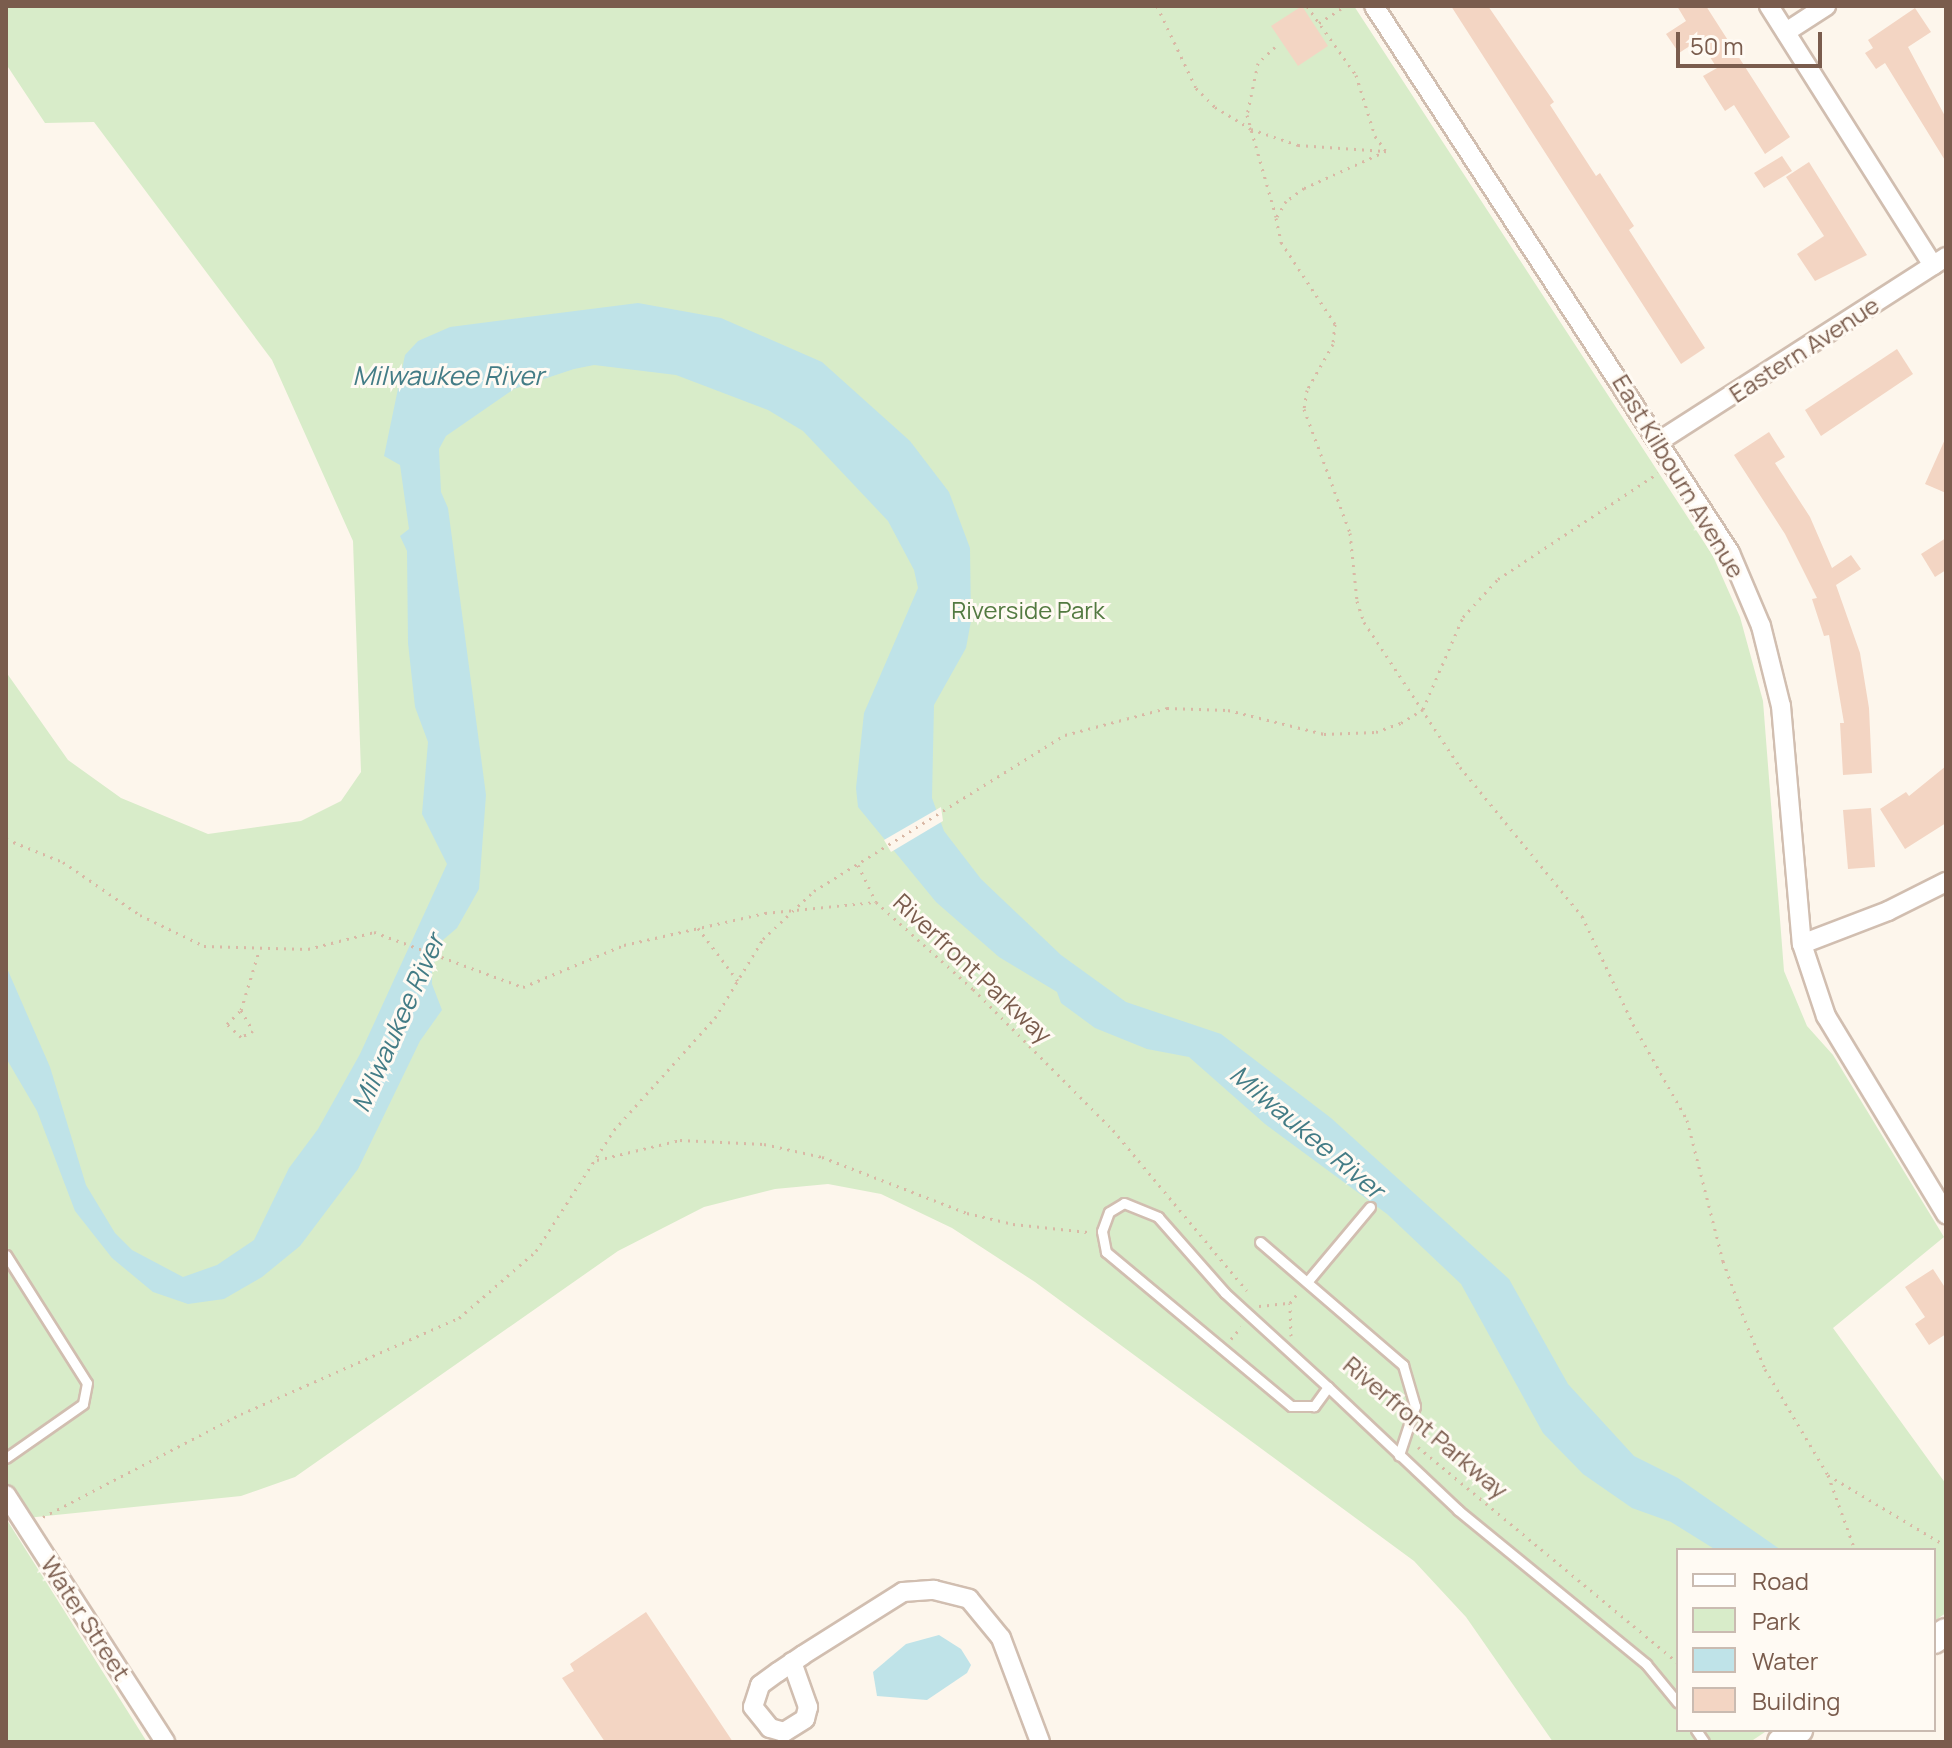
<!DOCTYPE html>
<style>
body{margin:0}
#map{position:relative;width:1952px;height:1748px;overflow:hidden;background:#fdf6ec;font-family:Manrope,sans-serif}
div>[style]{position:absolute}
.green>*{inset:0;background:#d8ecc9}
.water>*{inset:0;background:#bfe3e8}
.pier>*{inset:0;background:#fdf6ec}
.building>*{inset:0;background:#f3d5c3}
.path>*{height:3px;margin-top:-1.5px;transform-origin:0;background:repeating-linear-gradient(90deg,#d9b8a5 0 2px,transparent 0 8px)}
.roads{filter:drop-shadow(2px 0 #d1beb0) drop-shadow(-2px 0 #d1beb0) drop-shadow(0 2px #d1beb0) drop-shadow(0 -2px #d1beb0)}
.lane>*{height:9px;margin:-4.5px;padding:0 4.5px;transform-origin:4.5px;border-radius:4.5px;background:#fff}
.street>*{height:18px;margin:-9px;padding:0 9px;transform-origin:9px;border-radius:9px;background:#fff}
.secondary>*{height:26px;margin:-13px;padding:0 13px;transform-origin:13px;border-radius:13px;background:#fff}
span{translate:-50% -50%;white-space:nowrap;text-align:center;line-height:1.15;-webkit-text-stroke:6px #fffaf3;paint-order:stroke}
.street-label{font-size:24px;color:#7a5c4d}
.park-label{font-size:24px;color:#537a41}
.water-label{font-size:26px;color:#437c86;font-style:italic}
.frame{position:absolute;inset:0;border:8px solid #7a5c4d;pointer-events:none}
.legend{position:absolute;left:1676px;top:1548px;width:260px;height:184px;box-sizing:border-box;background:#fffaf3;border:2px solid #cabbb1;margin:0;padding:10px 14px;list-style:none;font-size:24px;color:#7a5c4d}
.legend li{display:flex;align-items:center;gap:16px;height:40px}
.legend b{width:40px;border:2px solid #cabbb1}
.scale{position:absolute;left:1676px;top:32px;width:146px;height:36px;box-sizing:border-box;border:4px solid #7a5c4d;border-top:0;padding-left:10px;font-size:24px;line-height:28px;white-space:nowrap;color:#7a5c4d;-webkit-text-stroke:6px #fffaf3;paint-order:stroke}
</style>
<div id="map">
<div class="green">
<i style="clip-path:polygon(6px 6px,1354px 6px,1713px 556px,1740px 617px,1763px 701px,1784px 971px,1807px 1026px,1833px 1055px,1944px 1237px,1833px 1328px,1946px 1484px,1946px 1613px,1934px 1621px,1934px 1550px,1678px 1550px,1678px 1730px,1768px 1730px,1750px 1742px,1553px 1742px,1466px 1617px,1414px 1561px,1035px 1282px,952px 1228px,881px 1194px,828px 1184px,775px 1189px,704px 1207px,618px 1251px,295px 1477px,241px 1496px,7px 1520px,147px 1742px,6px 1742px,6px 672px,68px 760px,121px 798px,208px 834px,301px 821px,341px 801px,361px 772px,353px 541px,272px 360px,94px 122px,45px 123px,6px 64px)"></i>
</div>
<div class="water">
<i style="clip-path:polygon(638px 303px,721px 318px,822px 362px,910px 441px,949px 492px,970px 548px,971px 621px,966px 648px,934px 705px,932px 798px,944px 831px,981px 879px,1061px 955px,1126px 1002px,1221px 1034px,1331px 1118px,1509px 1279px,1568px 1384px,1634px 1456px,1678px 1478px,1781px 1550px,1716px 1550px,1671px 1522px,1632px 1508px,1583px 1474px,1543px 1433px,1461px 1284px,1387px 1214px,1265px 1124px,1189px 1057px,1147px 1049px,1095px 1028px,1061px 1003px,1057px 992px,999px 957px,936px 902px,858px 807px,856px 788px,864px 713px,918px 588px,914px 570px,888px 521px,803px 431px,768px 410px,676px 375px,594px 365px,574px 369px,514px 389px,446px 436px,439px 449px,441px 492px,448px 508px,486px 795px,479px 889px,457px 928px,443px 940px,432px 969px,432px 984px,442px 1010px,420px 1041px,358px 1169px,300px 1246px,262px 1277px,224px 1299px,188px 1304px,153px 1292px,112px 1258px,75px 1211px,37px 1111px,6px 1058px,6px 966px,50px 1067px,86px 1185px,115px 1233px,132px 1250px,183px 1277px,217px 1265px,254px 1240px,289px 1168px,318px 1129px,360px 1054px,447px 864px,422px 814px,428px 742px,415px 707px,408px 643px,407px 551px,400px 536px,409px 529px,400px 465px,384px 456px,405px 355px,418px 341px,450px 327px)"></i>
<i style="clip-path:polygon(939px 1635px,961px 1649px,971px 1665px,967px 1673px,927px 1700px,877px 1696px,873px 1672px,906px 1644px)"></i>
</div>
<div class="pier">
<i style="clip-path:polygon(941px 807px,943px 821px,891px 852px,884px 840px)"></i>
</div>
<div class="building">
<i style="clip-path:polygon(1302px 6px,1328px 46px,1298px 66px,1271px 26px)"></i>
<i style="clip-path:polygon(1451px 6px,1488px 6px,1554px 102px,1550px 105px,1596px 176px,1600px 173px,1634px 226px,1629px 230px,1705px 348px,1681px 364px)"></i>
<i style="clip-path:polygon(1677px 6px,1706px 6px,1790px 137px,1765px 154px,1734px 105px,1725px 111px,1703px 76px,1717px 68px,1699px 40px,1679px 53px,1666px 34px,1686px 21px)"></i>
<i style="clip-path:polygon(1915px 8px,1931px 32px,1908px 47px,1946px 118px,1946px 162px,1885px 63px,1876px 69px,1865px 53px,1873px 48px,1868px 40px)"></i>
<i style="clip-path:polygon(1782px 156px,1792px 171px,1764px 188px,1754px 173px)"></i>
<i style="clip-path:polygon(1809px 162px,1867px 255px,1815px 281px,1797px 254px,1824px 236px,1786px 177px)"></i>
<i style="clip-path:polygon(1897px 349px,1913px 374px,1821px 436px,1805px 410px)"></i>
<i style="clip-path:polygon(1769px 432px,1785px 457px,1775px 463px,1810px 517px,1832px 568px,1851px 555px,1861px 569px,1836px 585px,1860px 653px,1869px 708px,1872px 773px,1843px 775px,1840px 723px,1844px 723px,1829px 635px,1824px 636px,1812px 599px,1817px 598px,1785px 534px,1734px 455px)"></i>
<i style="clip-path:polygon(1946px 437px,1946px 493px,1925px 484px)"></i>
<i style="clip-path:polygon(1946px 538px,1946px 570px,1935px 577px,1921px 554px)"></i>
<i style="clip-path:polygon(1946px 766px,1946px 823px,1905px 849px,1880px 809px,1906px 792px,1909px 796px)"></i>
<i style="clip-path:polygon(1871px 808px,1875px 867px,1848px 869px,1843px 810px)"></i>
<i style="clip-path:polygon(1933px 1269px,1946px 1289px,1946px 1334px,1929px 1345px,1915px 1324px,1925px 1317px,1905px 1287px)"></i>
<i style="clip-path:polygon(646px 1612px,733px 1742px,605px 1742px,562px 1678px,574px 1671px,570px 1664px)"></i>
</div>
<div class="path">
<i style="left:1157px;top:6px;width:91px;rotate:64.6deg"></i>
<i style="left:1196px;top:88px;width:27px;rotate:45deg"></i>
<i style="left:1215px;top:107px;width:42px;rotate:31.4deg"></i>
<i style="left:1251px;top:129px;width:50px;rotate:18.8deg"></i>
<i style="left:1298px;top:145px;width:87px;rotate:3.9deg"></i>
<i style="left:1307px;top:6px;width:85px;rotate:54.6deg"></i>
<i style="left:1356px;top:75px;width:64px;rotate:72.7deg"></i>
<i style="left:1375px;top:136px;width:19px;rotate:54deg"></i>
<i style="left:1319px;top:23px;width:31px;rotate:-33deg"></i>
<i style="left:1275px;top:47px;width:23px;rotate:137deg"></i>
<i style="left:1258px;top:63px;width:53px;rotate:101.9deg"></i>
<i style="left:1247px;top:115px;width:106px;rotate:74.1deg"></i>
<i style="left:1386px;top:151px;width:90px;rotate:155.7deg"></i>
<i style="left:1304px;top:188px;width:22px;rotate:144deg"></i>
<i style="left:1286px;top:201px;width:20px;rotate:120deg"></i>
<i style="left:1276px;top:218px;width:25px;rotate:78deg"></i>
<i style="left:1281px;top:242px;width:98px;rotate:56.6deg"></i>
<i style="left:1335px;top:324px;width:20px;rotate:96deg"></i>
<i style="left:1333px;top:344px;width:53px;rotate:119.5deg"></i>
<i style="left:1307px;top:390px;width:19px;rotate:99deg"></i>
<i style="left:1304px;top:409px;width:132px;rotate:69.6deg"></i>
<i style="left:1350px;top:533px;width:68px;rotate:84.1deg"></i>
<i style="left:1357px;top:601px;width:22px;rotate:72deg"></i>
<i style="left:1364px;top:622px;width:174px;rotate:56.5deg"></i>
<i style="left:1460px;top:767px;width:193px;rotate:50.7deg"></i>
<i style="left:1582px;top:916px;width:119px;rotate:64.7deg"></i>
<i style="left:1633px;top:1024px;width:110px;rotate:60.6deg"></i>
<i style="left:1687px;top:1120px;width:146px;rotate:75.7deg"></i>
<i style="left:1723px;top:1261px;width:55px;rotate:69.9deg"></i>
<i style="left:1742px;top:1313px;width:61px;rotate:67.7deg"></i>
<i style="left:1765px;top:1369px;width:123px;rotate:59.3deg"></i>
<i style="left:1828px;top:1475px;width:80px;rotate:70.2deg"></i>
<i style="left:6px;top:839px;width:61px;rotate:22deg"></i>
<i style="left:63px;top:862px;width:93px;rotate:34.5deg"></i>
<i style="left:140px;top:915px;width:71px;rotate:25.8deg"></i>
<i style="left:204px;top:946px;width:104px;rotate:1.7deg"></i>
<i style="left:308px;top:949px;width:68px;rotate:-14.4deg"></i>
<i style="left:374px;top:932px;width:159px;rotate:20.3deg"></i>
<i style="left:523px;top:987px;width:109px;rotate:-22.6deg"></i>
<i style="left:624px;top:945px;width:145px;rotate:-12.8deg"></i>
<i style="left:765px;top:913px;width:112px;rotate:-5.7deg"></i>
<i style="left:876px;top:902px;width:130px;rotate:41.9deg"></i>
<i style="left:973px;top:989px;width:199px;rotate:45.2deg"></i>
<i style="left:1113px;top:1130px;width:209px;rotate:50.2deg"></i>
<i style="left:858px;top:865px;width:41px;rotate:64.1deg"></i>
<i style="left:698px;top:928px;width:66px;rotate:53deg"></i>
<i style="left:241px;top:1010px;width:24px;rotate:60deg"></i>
<i style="left:253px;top:1031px;width:13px;rotate:153deg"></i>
<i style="left:241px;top:1037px;width:19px;rotate:-137deg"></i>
<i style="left:227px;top:1024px;width:20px;rotate:-45deg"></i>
<i style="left:241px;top:1010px;width:62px;rotate:-73deg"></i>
<i style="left:597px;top:1160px;width:85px;rotate:-13.5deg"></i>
<i style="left:680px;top:1140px;width:84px;rotate:2.7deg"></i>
<i style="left:764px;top:1144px;width:59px;rotate:12.6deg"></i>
<i style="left:822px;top:1157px;width:155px;rotate:21.1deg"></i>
<i style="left:967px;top:1213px;width:47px;rotate:13.4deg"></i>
<i style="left:1013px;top:1224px;width:75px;rotate:6.1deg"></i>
<i style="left:1259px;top:1306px;width:31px;rotate:-6deg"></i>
<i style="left:1291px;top:1336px;width:33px;rotate:-92deg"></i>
<i style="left:1290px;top:1303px;width:11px;rotate:-52deg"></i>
<i style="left:1231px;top:1339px;width:16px;rotate:-50deg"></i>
<i style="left:1418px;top:1447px;width:338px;rotate:39.7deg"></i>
<i style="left:1828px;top:1475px;width:138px;rotate:31deg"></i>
<i style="left:43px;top:1517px;width:223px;rotate:-27.5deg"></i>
<i style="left:241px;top:1414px;width:238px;rotate:-23.8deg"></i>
<i style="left:459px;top:1318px;width:102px;rotate:-41deg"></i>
<i style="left:536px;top:1251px;width:144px;rotate:-57.2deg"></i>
<i style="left:614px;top:1130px;width:151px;rotate:-48deg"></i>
<i style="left:715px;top:1018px;width:92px;rotate:-58.7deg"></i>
<i style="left:763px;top:939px;width:70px;rotate:-43.3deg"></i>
<i style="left:814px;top:891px;width:296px;rotate:-31.9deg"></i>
<i style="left:1065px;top:735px;width:106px;rotate:-14.8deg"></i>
<i style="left:1167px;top:708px;width:61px;rotate:1.9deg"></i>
<i style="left:1228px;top:710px;width:99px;rotate:14deg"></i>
<i style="left:1324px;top:734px;width:52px;rotate:-2.2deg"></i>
<i style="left:1376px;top:732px;width:27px;rotate:-20deg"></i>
<i style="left:1401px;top:723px;width:26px;rotate:-32deg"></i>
<i style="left:1423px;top:709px;width:100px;rotate:-66.5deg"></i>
<i style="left:1463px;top:617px;width:52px;rotate:-47.4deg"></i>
<i style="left:1498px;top:579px;width:192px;rotate:-33.5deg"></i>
</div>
<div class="roads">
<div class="lane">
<i style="left:1260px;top:1242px;width:189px;rotate:40.7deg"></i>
<i style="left:1403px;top:1365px;width:43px;rotate:73.7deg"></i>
<i style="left:1415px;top:1406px;width:52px;rotate:108.1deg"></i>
<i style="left:6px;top:1255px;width:151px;rotate:57.7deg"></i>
<i style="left:87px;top:1383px;width:21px;rotate:101deg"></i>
<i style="left:83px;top:1404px;width:94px;rotate:145deg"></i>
<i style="left:1307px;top:1282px;width:98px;rotate:-50deg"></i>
<i style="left:1328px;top:1387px;width:24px;rotate:126deg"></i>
<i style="left:1314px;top:1406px;width:23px;rotate:180deg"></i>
<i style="left:1291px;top:1406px;width:241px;rotate:-140.2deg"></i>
<i style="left:1106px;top:1252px;width:21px;rotate:-101deg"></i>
<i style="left:1102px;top:1231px;width:20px;rotate:-70deg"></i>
<i style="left:1109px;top:1212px;width:17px;rotate:-31deg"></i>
<i style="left:1124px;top:1203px;width:37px;rotate:22deg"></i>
<i style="left:1158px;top:1217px;width:101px;rotate:48.6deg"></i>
<i style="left:1225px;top:1293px;width:139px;rotate:42.4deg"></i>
<i style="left:1328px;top:1387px;width:179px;rotate:43.4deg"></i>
<i style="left:1458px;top:1510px;width:243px;rotate:39.3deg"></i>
<i style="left:1646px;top:1664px;width:50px;rotate:50.6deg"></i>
<i style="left:1696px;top:1730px;width:14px;rotate:56deg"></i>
</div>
<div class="street">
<i style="left:1374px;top:6px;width:653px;rotate:56.94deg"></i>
<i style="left:1730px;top:553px;width:79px;rotate:67deg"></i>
<i style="left:1761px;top:626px;width:82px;rotate:76deg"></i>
<i style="left:1781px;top:706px;width:239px;rotate:85deg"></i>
<i style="left:1802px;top:944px;width:76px;rotate:71.6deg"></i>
<i style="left:1826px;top:1016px;width:232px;rotate:58.8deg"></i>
<i style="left:1769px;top:6px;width:307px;rotate:57.7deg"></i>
<i style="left:1786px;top:32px;width:48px;rotate:-33deg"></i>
<i style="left:1661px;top:440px;width:339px;rotate:-32.7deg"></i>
<i style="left:1802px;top:944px;width:92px;rotate:-21deg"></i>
<i style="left:1888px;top:911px;width:65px;rotate:-26.6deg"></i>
<i style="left:6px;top:1495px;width:294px;rotate:57.2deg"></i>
<i style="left:792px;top:1662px;width:48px;rotate:70.4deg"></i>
<i style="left:808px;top:1707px;width:12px;rotate:104deg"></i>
<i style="left:805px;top:1719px;width:25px;rotate:148deg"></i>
<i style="left:784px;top:1732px;width:15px;rotate:-164deg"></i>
<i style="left:770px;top:1728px;width:27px;rotate:-129deg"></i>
<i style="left:753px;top:1707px;width:23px;rotate:-72deg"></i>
<i style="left:760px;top:1685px;width:22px;rotate:-36deg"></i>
<i style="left:778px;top:1672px;width:30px;rotate:-34deg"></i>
<i style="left:803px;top:1655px;width:118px;rotate:-32.2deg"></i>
<i style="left:903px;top:1592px;width:31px;rotate:-4deg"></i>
<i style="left:934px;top:1590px;width:36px;rotate:14deg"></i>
<i style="left:969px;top:1599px;width:50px;rotate:50.6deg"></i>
<i style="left:1001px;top:1638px;width:111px;rotate:69.4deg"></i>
</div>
<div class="secondary">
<i style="left:1934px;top:1640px;width:14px;rotate:-34deg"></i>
<i style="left:1781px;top:1742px;width:22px;rotate:-34deg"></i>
</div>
</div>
<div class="street-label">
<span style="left:1804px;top:349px;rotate:-33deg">Eastern Avenue</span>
<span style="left:1679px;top:476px;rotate:59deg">East Kilbourn Avenue</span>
<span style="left:973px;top:968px;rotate:43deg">Riverfront Parkway</span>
<span style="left:1426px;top:1427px;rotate:40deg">Riverfront Parkway</span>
<span style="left:86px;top:1618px;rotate:57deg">Water Street</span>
</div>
<div class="park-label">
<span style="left:1028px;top:610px">Riverside Park</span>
</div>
<div class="water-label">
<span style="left:448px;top:376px">Milwaukee River</span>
<span style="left:398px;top:1023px;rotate:-66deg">Milwaukee River</span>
<span style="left:1307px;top:1132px;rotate:40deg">Milwaukee River</span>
</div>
<div class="frame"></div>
<ul class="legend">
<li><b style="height:10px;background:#fff"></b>Road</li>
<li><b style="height:22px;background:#d8ecc9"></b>Park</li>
<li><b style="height:22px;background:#bfe3e8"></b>Water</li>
<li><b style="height:22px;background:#f3d5c3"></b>Building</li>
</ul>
<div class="scale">50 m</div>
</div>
